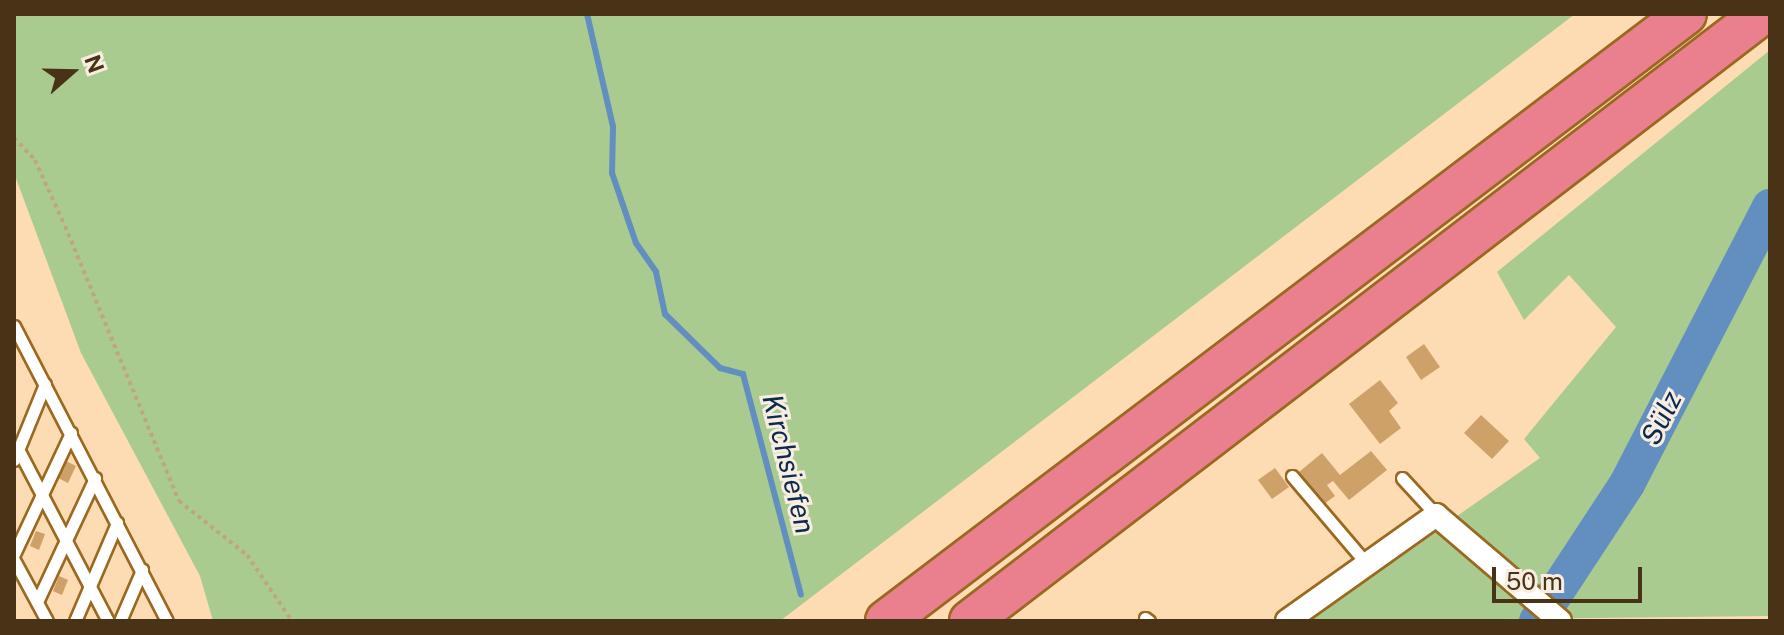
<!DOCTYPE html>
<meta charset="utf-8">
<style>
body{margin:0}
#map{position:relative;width:1784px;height:635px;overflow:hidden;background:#fddcb4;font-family:"Public Sans",sans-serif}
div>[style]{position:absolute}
.green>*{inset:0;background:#a9cb90}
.stream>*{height:6px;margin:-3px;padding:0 3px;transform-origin:3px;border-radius:3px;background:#628ec0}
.river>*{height:36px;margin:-18px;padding:0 18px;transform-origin:18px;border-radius:18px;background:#628ec0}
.building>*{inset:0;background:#cda168}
.path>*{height:4px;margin-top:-2px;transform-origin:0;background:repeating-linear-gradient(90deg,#c1a480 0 4px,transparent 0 8px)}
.roads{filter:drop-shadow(2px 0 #9a691f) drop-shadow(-2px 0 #9a691f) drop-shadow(0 2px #9a691f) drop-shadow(0 -2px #9a691f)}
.lane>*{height:11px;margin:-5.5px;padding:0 5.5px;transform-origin:5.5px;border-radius:5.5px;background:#fff}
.street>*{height:22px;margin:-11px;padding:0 11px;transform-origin:11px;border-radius:11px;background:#fff}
.highway>*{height:40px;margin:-20px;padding:0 20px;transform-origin:20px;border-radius:20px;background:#ea7f8e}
span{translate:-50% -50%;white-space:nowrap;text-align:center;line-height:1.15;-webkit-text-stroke:6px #f8ede0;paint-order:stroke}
.water-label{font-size:28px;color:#0b2b4d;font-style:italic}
.frame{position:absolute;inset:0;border:16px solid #493316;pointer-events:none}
.north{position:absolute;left:32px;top:32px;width:80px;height:80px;-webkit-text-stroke:6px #f8ede0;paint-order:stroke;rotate:70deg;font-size:22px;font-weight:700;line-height:32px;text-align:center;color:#493316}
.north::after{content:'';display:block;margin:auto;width:28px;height:36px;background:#493316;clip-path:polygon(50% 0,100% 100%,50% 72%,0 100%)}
.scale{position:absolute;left:1492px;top:567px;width:150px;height:36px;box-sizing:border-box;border:4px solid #493316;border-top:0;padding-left:10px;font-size:24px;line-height:28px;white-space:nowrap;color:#493316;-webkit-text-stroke:6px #f8ede0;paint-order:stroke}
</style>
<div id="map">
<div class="green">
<i style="clip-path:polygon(14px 14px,1575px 14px,780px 621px,213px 621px,200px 576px,81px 353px,14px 173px)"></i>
<i style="clip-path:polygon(1770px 50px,1770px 616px,1307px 621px,1540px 458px,1524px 439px,1616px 327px,1569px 275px,1524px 320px,1497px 272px)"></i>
</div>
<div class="stream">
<i style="left:587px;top:14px;width:116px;rotate:77deg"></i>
<i style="left:613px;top:127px;width:46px;rotate:91.2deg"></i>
<i style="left:612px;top:173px;width:74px;rotate:71.1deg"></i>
<i style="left:636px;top:243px;width:35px;rotate:55deg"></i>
<i style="left:656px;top:272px;width:43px;rotate:77.9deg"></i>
<i style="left:665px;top:314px;width:77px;rotate:44.5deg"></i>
<i style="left:720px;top:368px;width:24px;rotate:15deg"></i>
<i style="left:743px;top:374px;width:228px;rotate:75.3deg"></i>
</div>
<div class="river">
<i style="left:1537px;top:621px;width:164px;rotate:-56.7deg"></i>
<i style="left:1627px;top:484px;width:312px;rotate:-62.7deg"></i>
</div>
<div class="building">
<i style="clip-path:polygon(1424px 344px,1440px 367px,1421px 380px,1406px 357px)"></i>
<i style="clip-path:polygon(1380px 380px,1398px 403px,1389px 411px,1401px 428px,1380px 444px,1349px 404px)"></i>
<i style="clip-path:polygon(1481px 415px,1509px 441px,1492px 459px,1464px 433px)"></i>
<i style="clip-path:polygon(1371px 451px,1387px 470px,1349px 500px,1333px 481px,1327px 485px,1335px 496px,1324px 504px,1299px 472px,1322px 453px,1340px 475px)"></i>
<i style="clip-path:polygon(66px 461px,76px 466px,68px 483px,58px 478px)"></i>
<i style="clip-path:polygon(1275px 468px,1289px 487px,1272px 499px,1258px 480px)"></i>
<i style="clip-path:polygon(36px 531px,45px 534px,39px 550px,30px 546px)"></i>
<i style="clip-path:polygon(59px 576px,68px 580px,62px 595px,53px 591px)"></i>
</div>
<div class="path">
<i style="left:14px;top:138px;width:30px;rotate:46deg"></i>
<i style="left:35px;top:160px;width:72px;rotate:65.6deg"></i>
<i style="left:65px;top:226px;width:298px;rotate:67.5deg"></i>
<i style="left:179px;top:501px;width:87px;rotate:38.5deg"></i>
<i style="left:247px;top:555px;width:80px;rotate:55.7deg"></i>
</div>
<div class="roads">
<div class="lane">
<i style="left:14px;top:326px;width:332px;rotate:62.6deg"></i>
<i style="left:18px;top:449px;width:194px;rotate:62.4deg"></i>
<i style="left:14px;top:460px;width:82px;rotate:-67.8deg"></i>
<i style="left:1292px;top:476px;width:116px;rotate:49.6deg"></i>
<i style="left:1402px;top:478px;width:50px;rotate:47.4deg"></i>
<i style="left:14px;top:554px;width:134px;rotate:-64.8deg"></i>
<i style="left:14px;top:560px;width:69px;rotate:61.6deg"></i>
<i style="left:37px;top:602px;width:137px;rotate:-64.9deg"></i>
<i style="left:1145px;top:618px;width:5px;rotate:37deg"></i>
<i style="left:75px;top:621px;width:107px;rotate:-66.8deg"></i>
<i style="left:120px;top:621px;width:56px;rotate:-66.7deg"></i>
</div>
<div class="street">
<i style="left:1287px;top:621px;width:183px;rotate:-35.4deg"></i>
<i style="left:1436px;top:515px;width:163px;rotate:40.5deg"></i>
</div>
<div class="highway">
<i style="left:886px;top:621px;width:1004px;rotate:-37.19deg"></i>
<i style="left:970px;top:621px;width:998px;rotate:-37.47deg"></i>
</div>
</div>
<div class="water-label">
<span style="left:1661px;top:418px;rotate:-63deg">Sülz</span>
<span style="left:789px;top:464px;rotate:76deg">Kirchsiefen</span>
</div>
<div class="frame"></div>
<div class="north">N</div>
<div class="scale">50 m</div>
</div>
